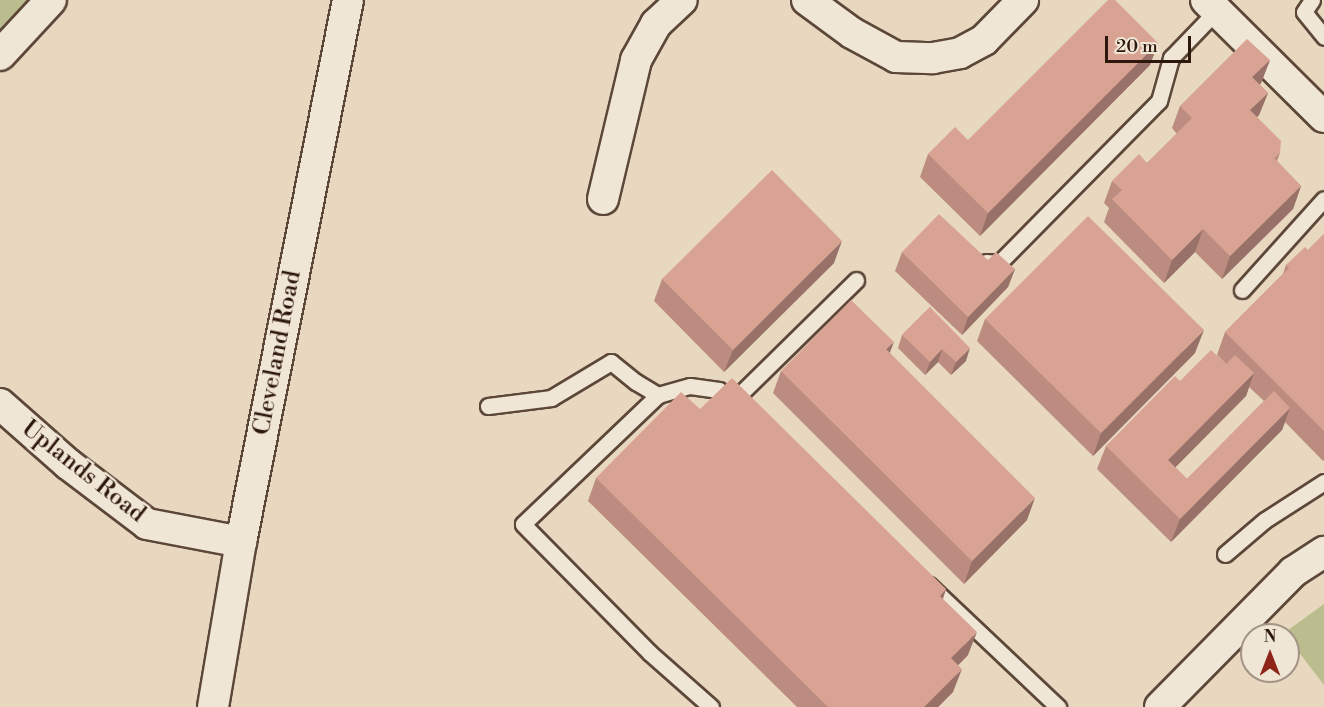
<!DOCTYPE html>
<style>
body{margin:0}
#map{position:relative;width:1324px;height:707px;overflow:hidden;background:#e8d8c0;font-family:"Libre Bodoni",serif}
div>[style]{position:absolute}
.green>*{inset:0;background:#bcbd8e}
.roads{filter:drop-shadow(2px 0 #5c4739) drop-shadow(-2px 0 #5c4739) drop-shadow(0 2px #5c4739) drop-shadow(0 -2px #5c4739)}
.lane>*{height:15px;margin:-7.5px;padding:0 7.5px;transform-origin:7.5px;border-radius:7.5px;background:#f0e6d6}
.street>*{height:30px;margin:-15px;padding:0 15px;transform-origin:15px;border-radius:15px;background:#f0e6d6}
.wall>*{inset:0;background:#bb8c7f}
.shaded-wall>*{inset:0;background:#987268}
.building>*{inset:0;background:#d9a394}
span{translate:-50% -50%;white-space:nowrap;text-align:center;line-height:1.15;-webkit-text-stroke:4.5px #f0e6d6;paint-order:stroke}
.street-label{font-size:24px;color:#2e170c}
.north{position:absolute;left:1240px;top:623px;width:60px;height:60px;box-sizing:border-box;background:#f0e6d6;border:2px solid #a29385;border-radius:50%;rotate:0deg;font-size:16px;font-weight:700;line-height:24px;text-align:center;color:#2e170c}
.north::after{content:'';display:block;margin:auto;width:21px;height:27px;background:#8f2418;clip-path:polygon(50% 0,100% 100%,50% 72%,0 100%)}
.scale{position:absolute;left:1105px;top:36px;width:86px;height:27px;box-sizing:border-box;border:3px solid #2e170c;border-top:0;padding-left:8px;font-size:18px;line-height:21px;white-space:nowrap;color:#2e170c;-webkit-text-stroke:4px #f0e6d6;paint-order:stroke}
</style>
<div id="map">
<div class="green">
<i style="clip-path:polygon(0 0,28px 0,0 32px)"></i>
<i style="clip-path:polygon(1324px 604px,1324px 685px,1284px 633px)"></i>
</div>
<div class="roads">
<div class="lane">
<i style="left:1312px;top:0;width:14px;rotate:124deg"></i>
<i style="left:1304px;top:12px;width:32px;rotate:51deg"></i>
<i style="left:986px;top:262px;width:13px;rotate:4deg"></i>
<i style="left:999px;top:263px;width:228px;rotate:-45.4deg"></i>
<i style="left:1159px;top:101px;width:45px;rotate:-74.4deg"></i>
<i style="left:1171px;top:58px;width:65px;rotate:-46.2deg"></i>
<i style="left:1242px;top:290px;width:122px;rotate:-48deg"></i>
<i style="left:732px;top:402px;width:174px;rotate:-44.5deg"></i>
<i style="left:488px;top:406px;width:64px;rotate:-7.2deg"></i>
<i style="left:551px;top:398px;width:70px;rotate:-31deg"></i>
<i style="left:611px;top:362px;width:32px;rotate:39deg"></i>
<i style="left:636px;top:382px;width:26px;rotate:31deg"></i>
<i style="left:1225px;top:554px;width:52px;rotate:-40.4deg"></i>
<i style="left:1265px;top:520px;width:70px;rotate:-32.8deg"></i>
<i style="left:929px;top:585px;width:178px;rotate:43.4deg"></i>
<i style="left:711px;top:707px;width:81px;rotate:-138.5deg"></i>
<i style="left:650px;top:653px;width:181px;rotate:-134.6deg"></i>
<i style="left:523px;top:524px;width:187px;rotate:-43.7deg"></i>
<i style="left:658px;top:395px;width:33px;rotate:-16deg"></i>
<i style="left:690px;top:386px;width:29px;rotate:8deg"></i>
<i style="left:719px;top:390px;width:21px;rotate:43deg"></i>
</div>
<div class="street">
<i style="left:807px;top:0;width:56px;rotate:36.3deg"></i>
<i style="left:852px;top:33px;width:50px;rotate:28.6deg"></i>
<i style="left:896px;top:57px;width:37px;rotate:2deg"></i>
<i style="left:933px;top:58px;width:27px;rotate:-10deg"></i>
<i style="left:960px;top:53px;width:27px;rotate:-28deg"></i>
<i style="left:984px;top:40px;width:56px;rotate:-45.7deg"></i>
<i style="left:1206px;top:0;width:166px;rotate:44.8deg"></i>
<i style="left:0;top:55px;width:75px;rotate:-47.2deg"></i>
<i style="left:603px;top:199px;width:143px;rotate:-76.6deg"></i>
<i style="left:636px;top:60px;width:41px;rotate:-60.9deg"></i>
<i style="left:656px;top:24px;width:35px;rotate:-43deg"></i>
<i style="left:0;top:404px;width:91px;rotate:41.4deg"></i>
<i style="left:68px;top:464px;width:99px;rotate:37.2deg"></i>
<i style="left:147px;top:524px;width:96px;rotate:10.8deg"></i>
<i style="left:213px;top:707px;width:167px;rotate:-80.4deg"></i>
<i style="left:241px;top:542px;width:552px;rotate:-78.83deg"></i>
<i style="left:1160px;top:707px;width:190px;rotate:-45.4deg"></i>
<i style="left:1293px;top:572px;width:37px;rotate:-33deg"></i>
</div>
</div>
<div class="wall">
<i style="clip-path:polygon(1158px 43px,1150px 65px,980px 236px,920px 177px,928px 154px,968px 140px)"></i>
<i style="clip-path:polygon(1270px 60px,1261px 83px,1260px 85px,1268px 93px,1259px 115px,1257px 117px,1280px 153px,1277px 161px,1301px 186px,1293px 209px,1222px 279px,1195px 252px,1164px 283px,1104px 222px,1109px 208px,1104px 203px,1112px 181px,1147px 163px,1177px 134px,1172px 128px,1180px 106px)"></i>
<i style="clip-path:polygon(evenodd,1324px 234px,1324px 460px,1323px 461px,1285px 422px,1282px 430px,1171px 542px,1097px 469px,1106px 446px,1180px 381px,1226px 364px,1217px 355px,1225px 332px,1283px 274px,1286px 265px,1308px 250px,1324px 234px,1249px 387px,1264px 401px,1187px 479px,1175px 467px,1246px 396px,1249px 387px)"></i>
<i style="clip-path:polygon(902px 252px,988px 260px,1015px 269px,1008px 287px,962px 335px,895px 271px)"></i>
<i style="clip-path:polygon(834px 263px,724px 372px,654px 301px,662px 279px)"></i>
<i style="clip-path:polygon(930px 307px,966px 361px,951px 375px,938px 362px,925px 375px,898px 348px,902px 335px)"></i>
<i style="clip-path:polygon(985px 319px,1195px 353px,1093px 456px,977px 341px)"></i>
<i style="clip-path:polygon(890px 353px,1027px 520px,964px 584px,773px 393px,781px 371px)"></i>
<i style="clip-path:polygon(700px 409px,946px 589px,943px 599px,968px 655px,958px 665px,953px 692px,938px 707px,797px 707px,588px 501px,596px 478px)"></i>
</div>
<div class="shaded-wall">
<i style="clip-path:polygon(1158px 43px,1150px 65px,980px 236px,988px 213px)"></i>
<i style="clip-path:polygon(1270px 60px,1261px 83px,1244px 100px,1252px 77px)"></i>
<i style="clip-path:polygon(1268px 93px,1259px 115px,1242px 133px,1250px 110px)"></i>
<i style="clip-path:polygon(1301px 186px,1293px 209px,1222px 279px,1230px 256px)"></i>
<i style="clip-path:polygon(1203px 229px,1195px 252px,1164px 283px,1172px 260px)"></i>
<i style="clip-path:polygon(842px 241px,834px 263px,724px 372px,733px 350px)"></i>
<i style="clip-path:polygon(1015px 269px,1008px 287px,962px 335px,968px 317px)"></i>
<i style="clip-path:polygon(1204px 330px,1195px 353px,1093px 456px,1101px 433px)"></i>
<i style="clip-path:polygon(894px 342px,885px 365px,886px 349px)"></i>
<i style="clip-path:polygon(970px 348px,966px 361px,951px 375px,956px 362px)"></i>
<i style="clip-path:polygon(942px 349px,938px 362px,925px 375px,930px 362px)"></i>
<i style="clip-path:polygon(1254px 373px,1246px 396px,1160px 483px,1168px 460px)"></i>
<i style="clip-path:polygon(1290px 408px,1282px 430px,1171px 542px,1180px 519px)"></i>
<i style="clip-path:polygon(1035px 498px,1027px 520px,964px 584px,972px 561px)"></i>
<i style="clip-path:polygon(946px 589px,938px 612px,940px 596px)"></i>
<i style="clip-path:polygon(977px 632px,968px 655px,943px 681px,951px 658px)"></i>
<i style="clip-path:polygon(962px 669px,953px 692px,938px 707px,924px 707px)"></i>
</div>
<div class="building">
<i style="clip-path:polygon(1108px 0,1115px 0,1158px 43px,988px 213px,928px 154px,955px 127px,968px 140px)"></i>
<i style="clip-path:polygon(1247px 39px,1270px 60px,1252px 77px,1268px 93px,1250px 110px,1281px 141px,1280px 153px,1274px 158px,1301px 186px,1230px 256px,1203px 229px,1172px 260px,1112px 199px,1122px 190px,1112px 181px,1139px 154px,1147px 163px,1192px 118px,1180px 106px)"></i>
<i style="clip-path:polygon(772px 170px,842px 241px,733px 350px,662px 279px)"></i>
<i style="clip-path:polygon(939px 214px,988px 260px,996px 252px,1015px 269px,968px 317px,902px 252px)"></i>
<i style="clip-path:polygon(1088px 216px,1204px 330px,1101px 433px,985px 319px)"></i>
<i style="clip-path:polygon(1324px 234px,1324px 431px,1225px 332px,1289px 268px,1286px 265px,1305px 247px,1308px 250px)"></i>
<i style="clip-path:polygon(851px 300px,894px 342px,886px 349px,1035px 498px,972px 561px,781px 371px)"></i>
<i style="clip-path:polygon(930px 307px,970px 348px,956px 362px,942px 349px,930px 362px,902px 335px)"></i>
<i style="clip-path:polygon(1211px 350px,1226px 364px,1235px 355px,1254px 373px,1168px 460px,1187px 479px,1274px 391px,1290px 408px,1180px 519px,1106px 446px,1175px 376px,1180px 381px)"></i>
<i style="clip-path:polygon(732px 378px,946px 589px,940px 596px,977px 632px,951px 658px,962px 669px,924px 707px,828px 707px,596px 478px,681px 392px,700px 409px)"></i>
</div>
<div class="street-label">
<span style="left:278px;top:353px;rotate:-79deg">Cleveland Road</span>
<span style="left:83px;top:472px;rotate:38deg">Uplands Road</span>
</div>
<div class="north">N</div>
<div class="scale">20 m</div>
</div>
